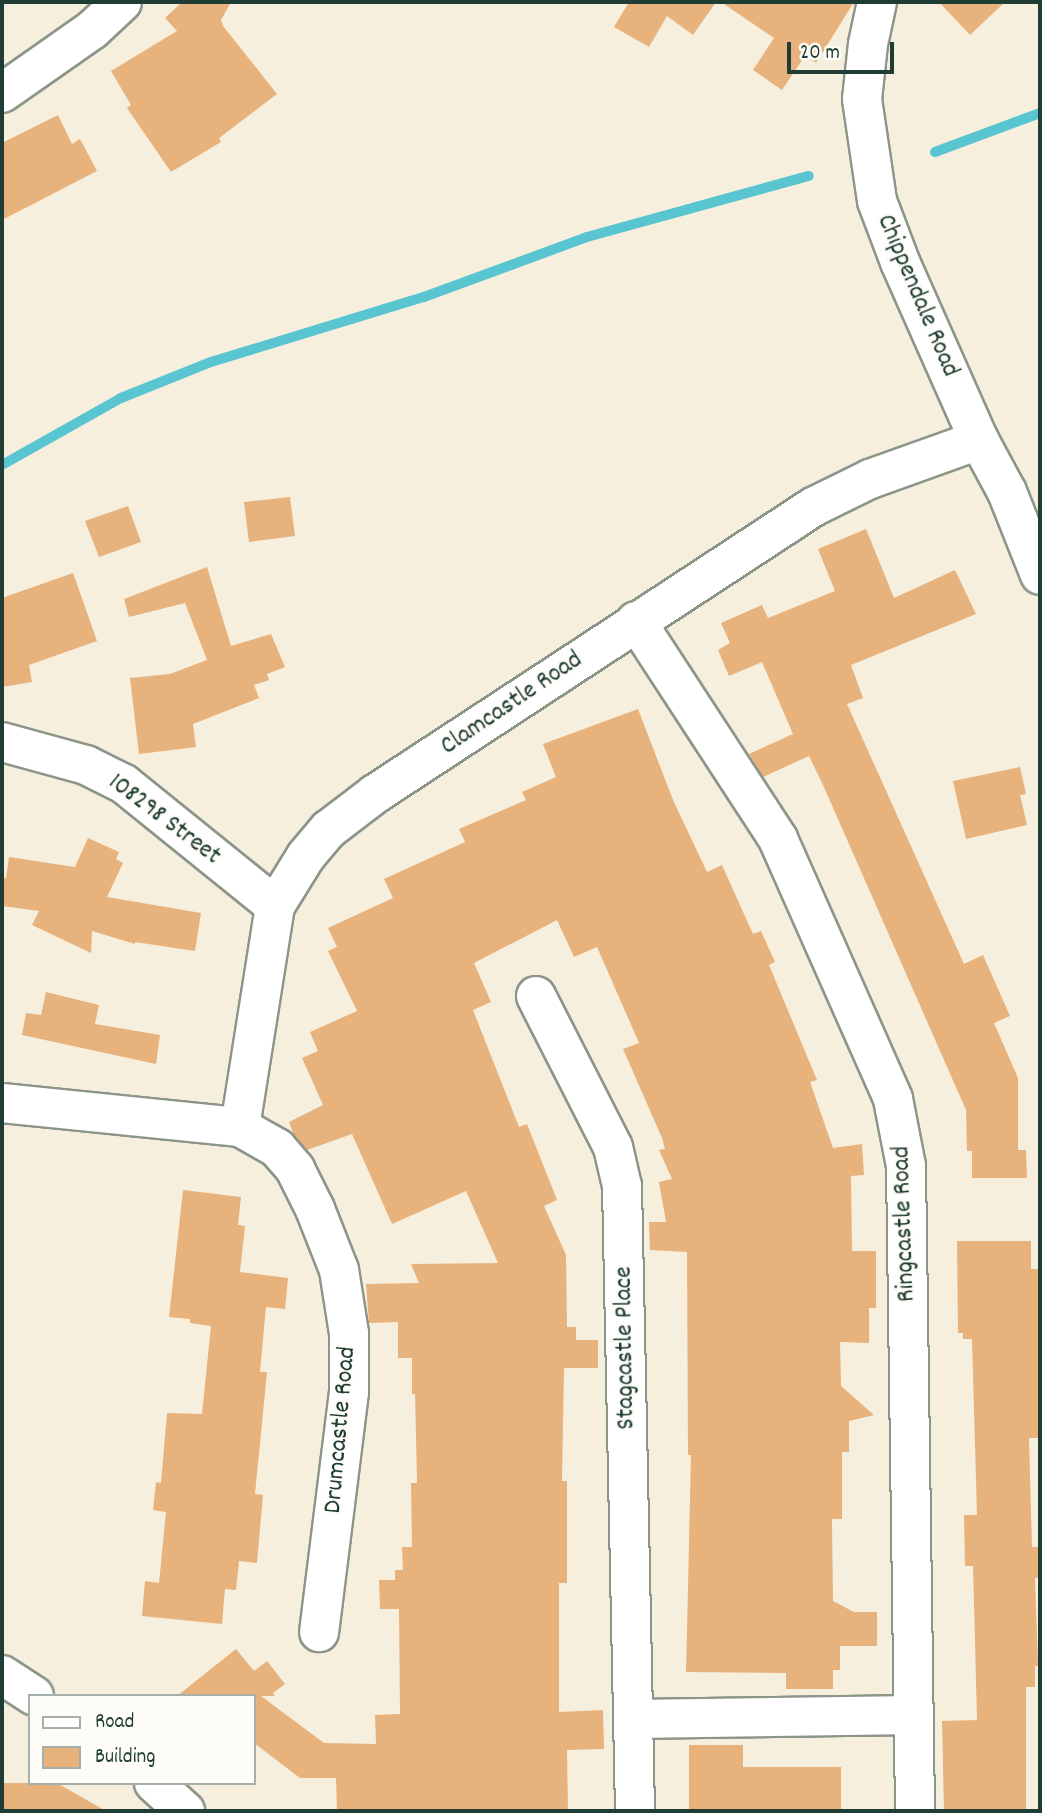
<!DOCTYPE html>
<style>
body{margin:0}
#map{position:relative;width:1042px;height:1813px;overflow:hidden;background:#f7efde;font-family:Dekko,sans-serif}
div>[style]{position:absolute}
.stream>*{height:10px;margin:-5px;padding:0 5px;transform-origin:5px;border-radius:5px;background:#59c5d0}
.building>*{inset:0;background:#e7b27c}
.roads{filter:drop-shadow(2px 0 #8b9689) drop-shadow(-2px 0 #8b9689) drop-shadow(0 2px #8b9689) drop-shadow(0 -2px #8b9689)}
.minor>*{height:38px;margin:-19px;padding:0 19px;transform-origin:19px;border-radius:19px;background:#fff}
.tertiary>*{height:38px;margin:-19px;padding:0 19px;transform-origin:19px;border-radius:19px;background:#fff}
span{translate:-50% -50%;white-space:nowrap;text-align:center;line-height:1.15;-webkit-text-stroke:5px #fdfcf7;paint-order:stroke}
.street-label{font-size:26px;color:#1f3d34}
.frame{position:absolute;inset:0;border:4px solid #1f3d34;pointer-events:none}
.legend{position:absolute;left:28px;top:1694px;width:228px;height:91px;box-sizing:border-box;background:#fdfcf7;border:2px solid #a4b0a9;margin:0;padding:9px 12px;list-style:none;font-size:21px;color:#1f3d34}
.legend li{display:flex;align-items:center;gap:14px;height:35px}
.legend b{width:35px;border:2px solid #a4b0a9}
.scale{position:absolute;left:787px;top:42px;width:107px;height:32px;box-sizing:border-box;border:4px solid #1f3d34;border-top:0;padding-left:9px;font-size:21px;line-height:24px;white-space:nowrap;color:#1f3d34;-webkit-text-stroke:5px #fdfcf7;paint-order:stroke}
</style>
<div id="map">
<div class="stream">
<i style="left:935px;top:152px;width:112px;rotate:-20.4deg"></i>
<i style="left:2px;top:465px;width:137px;rotate:-29.4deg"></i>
<i style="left:121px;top:398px;width:97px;rotate:-21.8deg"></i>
<i style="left:211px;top:362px;width:223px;rotate:-17deg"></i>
<i style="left:424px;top:297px;width:174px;rotate:-20.2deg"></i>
<i style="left:587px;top:237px;width:230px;rotate:-15.4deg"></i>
</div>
<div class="building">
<i style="clip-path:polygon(182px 2px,231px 2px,221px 20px,223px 26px,277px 94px,219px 138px,221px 142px,171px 172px,127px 108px,131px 105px,111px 71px,177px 31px,165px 18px)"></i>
<i style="clip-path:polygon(629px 2px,716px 2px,693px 35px,667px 16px,649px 47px,614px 27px)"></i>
<i style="clip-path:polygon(721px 2px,854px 2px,816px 63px,805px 56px,782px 90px,753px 70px,774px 38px)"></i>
<i style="clip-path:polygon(939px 2px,1005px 2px,970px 35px)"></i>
<i style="clip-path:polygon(58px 115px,72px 144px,80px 139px,97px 171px,2px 220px,2px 143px)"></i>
<i style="clip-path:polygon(290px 497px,295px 536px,249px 542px,244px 502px)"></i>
<i style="clip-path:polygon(128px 506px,141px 542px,99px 557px,85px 521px)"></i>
<i style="clip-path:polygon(866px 529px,894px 598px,955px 570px,976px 614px,851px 665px,863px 698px,847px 704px,964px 964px,983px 955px,1010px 1016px,994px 1023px,1018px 1078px,1018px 1150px,1026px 1150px,1027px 1178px,972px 1178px,972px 1151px,967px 1151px,966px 1110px,823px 785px,809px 756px,763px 777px,749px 754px,793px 734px,762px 662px,729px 676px,718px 650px,730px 643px,721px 623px,762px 605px,768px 618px,835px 591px,818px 549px)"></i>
<i style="clip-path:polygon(207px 567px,231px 646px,271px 634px,285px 667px,267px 674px,269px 680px,254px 685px,259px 698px,193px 724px,196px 747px,139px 754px,130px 678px,170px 674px,207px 660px,185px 603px,129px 617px,124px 599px)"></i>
<i style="clip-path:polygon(73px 573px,97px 641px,29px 665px,32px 682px,2px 687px,2px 598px)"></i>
<i style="clip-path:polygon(638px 709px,673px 800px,707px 872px,722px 865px,753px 934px,761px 931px,775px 962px,769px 965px,817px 1080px,810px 1082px,833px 1148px,862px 1144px,864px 1175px,851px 1176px,852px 1251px,876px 1251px,876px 1308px,869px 1308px,869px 1343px,840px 1342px,841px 1386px,874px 1415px,849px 1421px,849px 1452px,842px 1452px,842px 1519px,832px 1519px,833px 1601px,854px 1612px,877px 1612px,877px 1646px,840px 1646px,840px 1670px,833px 1670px,833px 1689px,786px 1689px,786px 1673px,686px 1672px,691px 1455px,688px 1455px,687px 1252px,650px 1250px,649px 1222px,666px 1222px,659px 1182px,672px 1179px,659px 1150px,665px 1149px,662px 1138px,623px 1049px,639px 1043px,597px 947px,574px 957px,557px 920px,474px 963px,491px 1002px,473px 1010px,519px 1127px,527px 1124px,557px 1200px,544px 1206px,566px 1255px,567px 1327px,576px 1327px,576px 1340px,598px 1340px,598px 1368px,564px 1368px,562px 1481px,567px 1481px,567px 1583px,559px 1583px,559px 1712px,603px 1710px,604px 1749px,567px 1750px,568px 1811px,337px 1811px,336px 1778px,300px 1778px,254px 1743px,254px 1696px,177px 1696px,236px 1649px,254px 1671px,267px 1661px,285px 1684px,273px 1693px,275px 1696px,261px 1696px,324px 1743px,376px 1744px,375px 1715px,400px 1714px,399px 1609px,380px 1609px,379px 1580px,395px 1580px,395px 1570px,403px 1570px,402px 1547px,412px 1547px,411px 1483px,417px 1483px,415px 1394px,412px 1394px,412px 1358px,398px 1358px,398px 1322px,369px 1323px,366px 1284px,419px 1283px,411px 1264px,498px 1263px,466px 1191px,392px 1224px,352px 1134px,307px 1150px,294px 1135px,289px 1122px,323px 1105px,302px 1058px,318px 1051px,310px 1032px,357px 1011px,328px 951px,337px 947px,328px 928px,393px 898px,384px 879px,465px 842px,459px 829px,526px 800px,522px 792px,556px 777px,543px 744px)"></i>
<i style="clip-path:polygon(1020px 767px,1026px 794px,1020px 795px,1027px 825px,966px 839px,953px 781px)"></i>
<i style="clip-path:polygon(88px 838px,119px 852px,116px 859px,123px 863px,107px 897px,201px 913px,195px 951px,135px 942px,135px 944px,92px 931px,91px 953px,32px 925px,39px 911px,2px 906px,2px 878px,6px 878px,9px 857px,75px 867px)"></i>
<i style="clip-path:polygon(46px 992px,99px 1005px,95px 1024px,160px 1035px,156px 1064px,22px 1035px,26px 1013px,41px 1015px)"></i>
<i style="clip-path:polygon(183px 1190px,241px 1197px,238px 1225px,245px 1226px,240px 1272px,288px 1278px,285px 1309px,266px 1307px,260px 1372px,267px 1372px,255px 1494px,263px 1495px,257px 1563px,239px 1561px,236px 1590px,225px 1589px,222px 1624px,142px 1616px,145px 1581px,159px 1583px,166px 1512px,153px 1510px,156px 1482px,161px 1483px,167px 1413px,202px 1414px,211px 1326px,190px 1323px,190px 1319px,169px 1317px)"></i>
<i style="clip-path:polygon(957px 1241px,1031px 1241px,1031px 1269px,1040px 1269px,1040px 1438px,1029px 1438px,1032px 1547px,1040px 1547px,1040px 1577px,1035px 1578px,1038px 1666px,1035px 1666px,1035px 1687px,1026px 1687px,1026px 1811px,944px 1811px,942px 1721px,977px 1720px,973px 1566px,965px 1566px,964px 1515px,977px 1515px,972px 1339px,963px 1339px,963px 1333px,958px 1333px)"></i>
<i style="clip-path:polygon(689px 1745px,743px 1745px,743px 1767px,841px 1767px,841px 1811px,689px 1811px)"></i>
<i style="clip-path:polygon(2px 1783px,57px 1783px,106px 1811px,2px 1811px)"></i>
</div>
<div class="roads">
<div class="minor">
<i style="left:877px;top:2px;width:43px;rotate:102.1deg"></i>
<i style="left:868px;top:44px;width:55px;rotate:96.2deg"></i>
<i style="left:862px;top:99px;width:103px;rotate:81.6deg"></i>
<i style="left:877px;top:201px;width:65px;rotate:69.3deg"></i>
<i style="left:900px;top:262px;width:195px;rotate:66.1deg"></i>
<i style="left:979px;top:440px;width:59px;rotate:61.7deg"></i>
<i style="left:1007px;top:492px;width:89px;rotate:68.3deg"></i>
<i style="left:2px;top:93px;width:110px;rotate:-35deg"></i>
<i style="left:92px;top:30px;width:41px;rotate:-43deg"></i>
<i style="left:636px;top:621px;width:260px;rotate:56.9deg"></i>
<i style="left:778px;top:839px;width:284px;rotate:66.1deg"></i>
<i style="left:893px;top:1099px;width:68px;rotate:79deg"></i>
<i style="left:906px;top:1166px;width:645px;rotate:89.2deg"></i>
<i style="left:2px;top:742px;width:87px;rotate:15.3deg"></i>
<i style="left:86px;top:765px;width:42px;rotate:26.6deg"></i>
<i style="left:124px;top:784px;width:194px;rotate:38.9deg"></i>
<i style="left:536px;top:996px;width:169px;rotate:63deg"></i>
<i style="left:613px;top:1147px;width:40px;rotate:77deg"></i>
<i style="left:622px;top:1186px;width:625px;rotate:88.81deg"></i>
<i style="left:2px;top:1103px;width:239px;rotate:5.8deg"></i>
<i style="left:240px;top:1127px;width:43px;rotate:29.6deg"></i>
<i style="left:277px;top:1148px;width:28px;rotate:49deg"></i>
<i style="left:295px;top:1169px;width:45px;rotate:63.4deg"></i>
<i style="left:315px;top:1209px;width:66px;rotate:68.5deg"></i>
<i style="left:339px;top:1270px;width:64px;rotate:81deg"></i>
<i style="left:349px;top:1333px;width:59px;rotate:90deg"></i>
<i style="left:349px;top:1392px;width:242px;rotate:97.1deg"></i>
<i style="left:240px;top:1127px;width:224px;rotate:-81deg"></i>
<i style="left:275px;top:906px;width:59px;rotate:-58.2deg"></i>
<i style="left:306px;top:856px;width:35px;rotate:-50deg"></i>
<i style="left:329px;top:829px;width:58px;rotate:-37.3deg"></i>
<i style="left:375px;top:794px;width:524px;rotate:-33.23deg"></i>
<i style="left:813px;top:507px;width:64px;rotate:-26.2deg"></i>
<i style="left:870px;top:479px;width:116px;rotate:-19.7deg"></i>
<i style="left:634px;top:1719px;width:280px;rotate:-0.8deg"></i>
</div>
<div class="tertiary">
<i style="left:2px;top:1675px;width:38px;rotate:33deg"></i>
<i style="left:154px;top:1783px;width:42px;rotate:42.1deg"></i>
</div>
</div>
<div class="street-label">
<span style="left:917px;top:296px;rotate:67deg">Chippendale Road</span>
<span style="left:512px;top:704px;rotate:-34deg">Clamcastle Road</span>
<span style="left:164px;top:820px;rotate:37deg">108298 Street</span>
<span style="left:905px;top:1224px;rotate:-92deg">Ringcastle Road</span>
<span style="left:626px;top:1348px;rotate:-91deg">Stagcastle Place</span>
<span style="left:341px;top:1430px;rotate:-85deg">Drumcastle Road</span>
</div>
<div class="frame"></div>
<ul class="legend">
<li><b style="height:9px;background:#fff"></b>Road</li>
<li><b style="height:19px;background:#e7b27c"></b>Building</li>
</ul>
<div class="scale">20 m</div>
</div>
